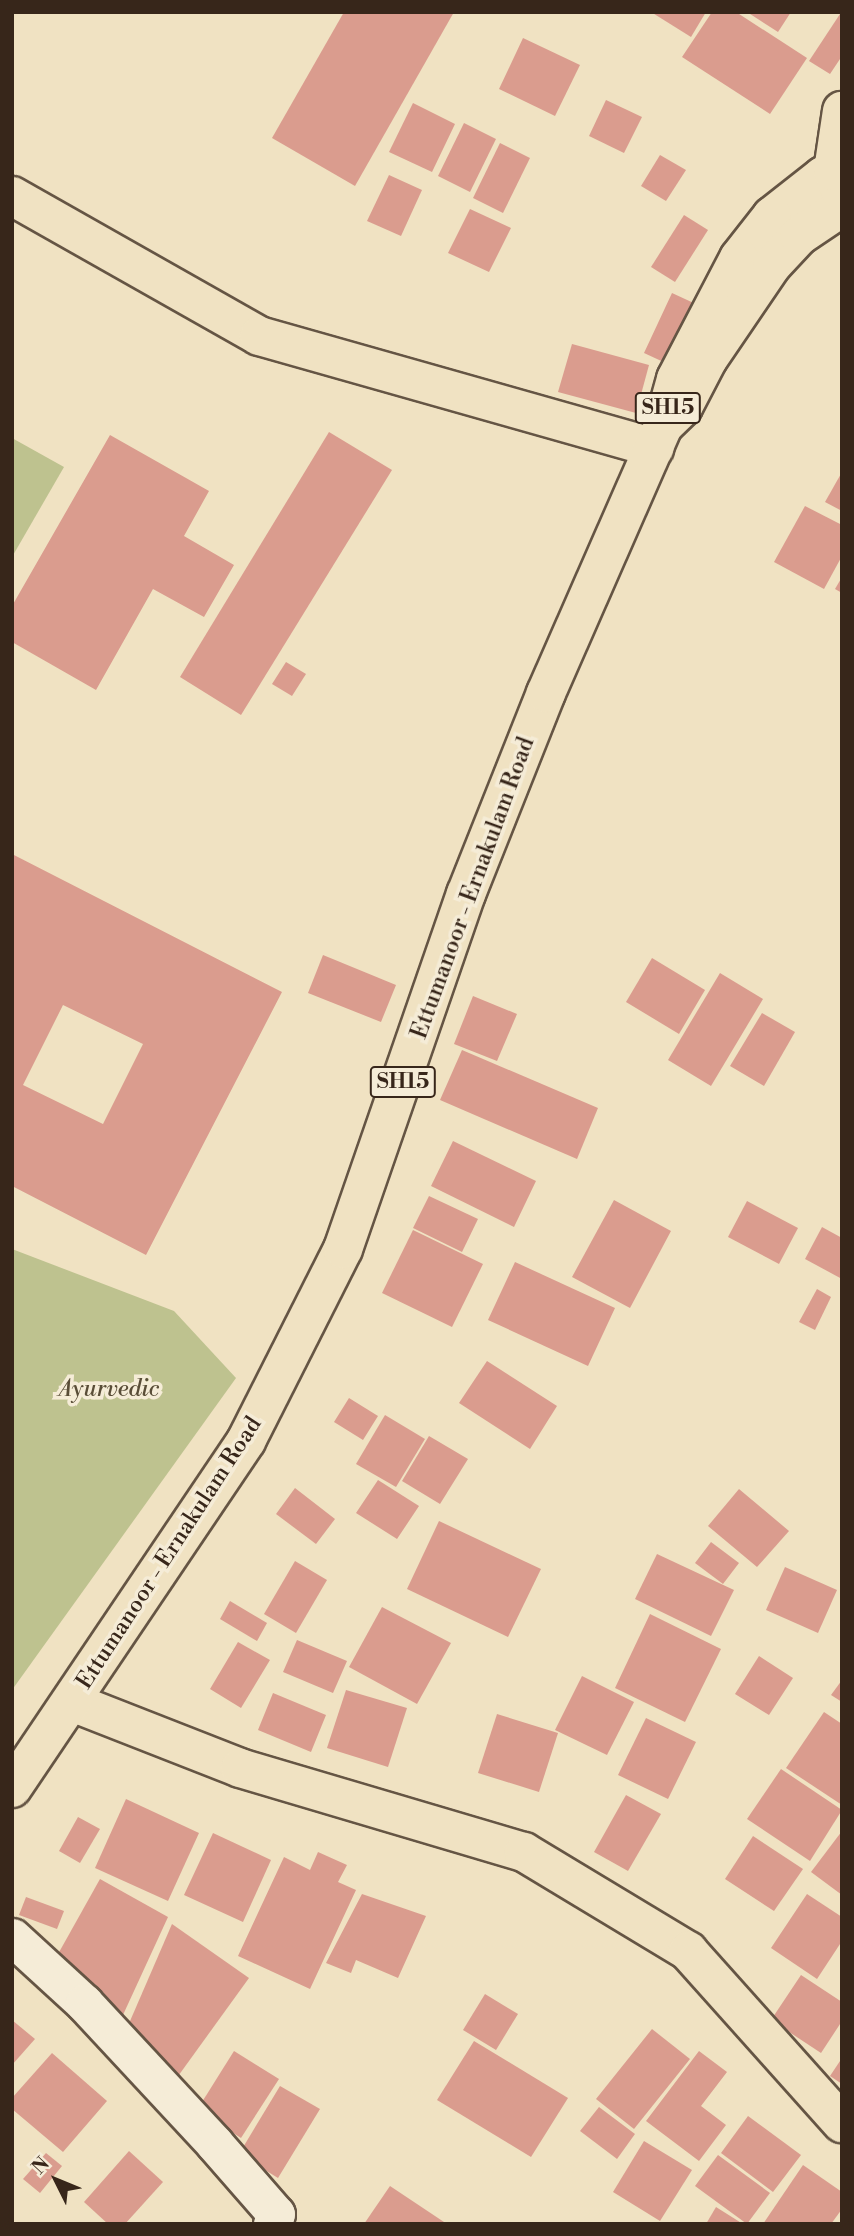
<!DOCTYPE html>
<style>
body{margin:0}
#map{position:relative;width:854px;height:2236px;overflow:hidden;background:#f0e2c2;font-family:"Libre Bodoni",serif}
div>[style]{position:absolute}
.green>*{inset:0;background:#bec28f}
.building>*{inset:0;background:#da9c8e}
.roads{filter:drop-shadow(2px 0 #655544) drop-shadow(-2px 0 #655544) drop-shadow(0 2px #655544) drop-shadow(0 -2px #655544)}
.minor>*{height:37px;margin:-18.5px;padding:0 18.5px;transform-origin:18.5px;border-radius:18.5px;background:#f5ecd7}
.major>*{height:38px;margin:-19px;padding:0 19px;transform-origin:19px;border-radius:19px;background:#f0e2c2}
span{translate:-50% -50%;white-space:nowrap;text-align:center;line-height:1.15;-webkit-text-stroke:7px #f5ecd7;paint-order:stroke}
.shield-label span{padding:2px 5px;background:#f5ecd7;border:2px solid;border-radius:5px;-webkit-text-stroke-width:0}
.shield-label{font-size:21px;color:#37261a;font-weight:700}
.street-label{font-size:23px;color:#37261a}
.park-label{font-size:23px;color:#594d37;font-style:italic}
.frame{position:absolute;inset:0;border:14px solid #37261a;pointer-events:none}
.north{position:absolute;left:21px;top:2145px;width:70px;height:70px;-webkit-text-stroke:5px #f5ecd7;paint-order:stroke;rotate:313deg;font-size:19px;font-weight:700;line-height:28px;text-align:center;color:#37261a}
.north::after{content:'';display:block;margin:auto;width:24px;height:32px;background:#37261a;clip-path:polygon(50% 0,100% 100%,50% 72%,0 100%)}
</style>
<div id="map">
<div class="green">
<i style="clip-path:polygon(12px 438px,64px 467px,12px 557px)"></i>
<i style="clip-path:polygon(12px 1249px,174px 1311px,236px 1378px,12px 1690px)"></i>
</div>
<div class="building">
<i style="clip-path:polygon(344px 12px,454px 12px,355px 186px,272px 138px)"></i>
<i style="clip-path:polygon(651px 12px,706px 12px,691px 37px)"></i>
<i style="clip-path:polygon(712px 12px,736px 12px,807px 58px,770px 114px,682px 57px)"></i>
<i style="clip-path:polygon(747px 12px,791px 12px,778px 32px)"></i>
<i style="clip-path:polygon(840px 14px,842px 56px,830px 74px,809px 61px)"></i>
<i style="clip-path:polygon(523px 38px,580px 65px,555px 116px,499px 89px)"></i>
<i style="clip-path:polygon(606px 100px,642px 117px,624px 153px,589px 136px)"></i>
<i style="clip-path:polygon(413px 103px,455px 124px,432px 172px,389px 152px)"></i>
<i style="clip-path:polygon(464px 123px,496px 139px,470px 192px,438px 176px)"></i>
<i style="clip-path:polygon(500px 143px,530px 158px,503px 213px,473px 198px)"></i>
<i style="clip-path:polygon(660px 155px,686px 170px,666px 201px,641px 186px)"></i>
<i style="clip-path:polygon(389px 175px,422px 190px,401px 236px,367px 221px)"></i>
<i style="clip-path:polygon(470px 209px,511px 228px,489px 272px,448px 253px)"></i>
<i style="clip-path:polygon(684px 215px,708px 230px,675px 282px,651px 267px)"></i>
<i style="clip-path:polygon(672px 293px,698px 305px,670px 365px,644px 353px)"></i>
<i style="clip-path:polygon(572px 344px,649px 365px,636px 413px,558px 392px)"></i>
<i style="clip-path:polygon(329px 432px,392px 470px,241px 715px,180px 677px)"></i>
<i style="clip-path:polygon(110px 435px,209px 491px,184px 536px,234px 565px,204px 617px,153px 589px,96px 690px,12px 642px,12px 606px)"></i>
<i style="clip-path:polygon(842px 472px,842px 511px,825px 502px)"></i>
<i style="clip-path:polygon(805px 506px,842px 525px,842px 556px,824px 589px,774px 562px)"></i>
<i style="clip-path:polygon(842px 577px,842px 593px,835px 589px)"></i>
<i style="clip-path:polygon(286px 662px,306px 674px,292px 696px,272px 684px)"></i>
<i style="clip-path:polygon(evenodd,12px 854px,282px 992px,146px 1255px,12px 1186px,12px 854px,63px 1005px,143px 1044px,103px 1124px,23px 1085px,63px 1005px)"></i>
<i style="clip-path:polygon(323px 955px,396px 985px,381px 1022px,308px 993px)"></i>
<i style="clip-path:polygon(652px 958px,705px 990px,679px 1034px,626px 1002px)"></i>
<i style="clip-path:polygon(720px 973px,763px 999px,711px 1086px,668px 1060px)"></i>
<i style="clip-path:polygon(473px 996px,517px 1014px,497px 1061px,454px 1044px)"></i>
<i style="clip-path:polygon(762px 1013px,795px 1032px,764px 1086px,730px 1066px)"></i>
<i style="clip-path:polygon(462px 1050px,598px 1108px,577px 1159px,440px 1100px)"></i>
<i style="clip-path:polygon(453px 1141px,536px 1181px,514px 1227px,431px 1186px)"></i>
<i style="clip-path:polygon(429px 1196px,478px 1219px,462px 1252px,413px 1228px)"></i>
<i style="clip-path:polygon(614px 1200px,671px 1231px,630px 1308px,572px 1277px)"></i>
<i style="clip-path:polygon(747px 1201px,798px 1228px,779px 1264px,728px 1237px)"></i>
<i style="clip-path:polygon(822px 1227px,842px 1238px,842px 1279px,805px 1259px)"></i>
<i style="clip-path:polygon(413px 1230px,483px 1264px,452px 1327px,382px 1293px)"></i>
<i style="clip-path:polygon(515px 1262px,615px 1308px,588px 1366px,488px 1320px)"></i>
<i style="clip-path:polygon(817px 1289px,831px 1297px,815px 1330px,799px 1322px)"></i>
<i style="clip-path:polygon(487px 1361px,557px 1406px,530px 1449px,459px 1403px)"></i>
<i style="clip-path:polygon(349px 1398px,378px 1416px,363px 1440px,334px 1422px)"></i>
<i style="clip-path:polygon(385px 1415px,425px 1439px,396px 1487px,356px 1464px)"></i>
<i style="clip-path:polygon(429px 1436px,468px 1459px,440px 1504px,402px 1481px)"></i>
<i style="clip-path:polygon(378px 1480px,419px 1506px,397px 1539px,356px 1513px)"></i>
<i style="clip-path:polygon(295px 1488px,335px 1519px,316px 1544px,276px 1514px)"></i>
<i style="clip-path:polygon(739px 1489px,789px 1531px,757px 1567px,708px 1526px)"></i>
<i style="clip-path:polygon(439px 1521px,541px 1569px,508px 1637px,407px 1589px)"></i>
<i style="clip-path:polygon(711px 1542px,739px 1563px,723px 1584px,695px 1563px)"></i>
<i style="clip-path:polygon(657px 1554px,734px 1590px,711px 1636px,635px 1599px)"></i>
<i style="clip-path:polygon(295px 1561px,327px 1580px,296px 1633px,264px 1614px)"></i>
<i style="clip-path:polygon(785px 1567px,837px 1590px,818px 1633px,766px 1610px)"></i>
<i style="clip-path:polygon(230px 1601px,267px 1623px,257px 1641px,220px 1619px)"></i>
<i style="clip-path:polygon(382px 1607px,451px 1643px,417px 1704px,349px 1667px)"></i>
<i style="clip-path:polygon(650px 1614px,721px 1649px,685px 1722px,615px 1688px)"></i>
<i style="clip-path:polygon(297px 1640px,347px 1661px,333px 1693px,283px 1672px)"></i>
<i style="clip-path:polygon(238px 1642px,270px 1660px,241px 1708px,210px 1689px)"></i>
<i style="clip-path:polygon(759px 1656px,793px 1678px,769px 1715px,735px 1694px)"></i>
<i style="clip-path:polygon(582px 1676px,634px 1702px,607px 1755px,555px 1730px)"></i>
<i style="clip-path:polygon(842px 1680px,842px 1702px,831px 1695px)"></i>
<i style="clip-path:polygon(346px 1690px,407px 1708px,388px 1767px,327px 1748px)"></i>
<i style="clip-path:polygon(273px 1693px,326px 1715px,311px 1752px,258px 1730px)"></i>
<i style="clip-path:polygon(824px 1712px,842px 1724px,842px 1805px,786px 1768px)"></i>
<i style="clip-path:polygon(497px 1714px,558px 1733px,539px 1792px,478px 1773px)"></i>
<i style="clip-path:polygon(646px 1718px,696px 1742px,668px 1799px,618px 1775px)"></i>
<i style="clip-path:polygon(781px 1769px,842px 1810px,810px 1861px,747px 1819px)"></i>
<i style="clip-path:polygon(626px 1795px,661px 1814px,628px 1871px,594px 1852px)"></i>
<i style="clip-path:polygon(126px 1799px,199px 1833px,168px 1901px,95px 1868px)"></i>
<i style="clip-path:polygon(78px 1817px,100px 1829px,80px 1863px,59px 1851px)"></i>
<i style="clip-path:polygon(842px 1831px,842px 1895px,811px 1872px)"></i>
<i style="clip-path:polygon(213px 1833px,271px 1860px,243px 1922px,184px 1895px)"></i>
<i style="clip-path:polygon(753px 1836px,803px 1869px,774px 1911px,725px 1879px)"></i>
<i style="clip-path:polygon(318px 1852px,347px 1865px,338px 1882px,356px 1890px,310px 1989px,238px 1956px,284px 1857px,310px 1870px)"></i>
<i style="clip-path:polygon(100px 1879px,168px 1917px,117px 2028px,53px 1963px)"></i>
<i style="clip-path:polygon(362px 1894px,426px 1916px,398px 1978px,356px 1960px,351px 1973px,326px 1963px)"></i>
<i style="clip-path:polygon(807px 1894px,842px 1917px,842px 1941px,817px 1979px,771px 1948px)"></i>
<i style="clip-path:polygon(26px 1897px,64px 1911px,57px 1929px,19px 1915px)"></i>
<i style="clip-path:polygon(172px 1924px,249px 1978px,176px 2079px,124px 2035px)"></i>
<i style="clip-path:polygon(801px 1975px,842px 2002px,842px 2021px,821px 2053px,771px 2020px)"></i>
<i style="clip-path:polygon(485px 1994px,518px 2014px,496px 2050px,463px 2030px)"></i>
<i style="clip-path:polygon(12px 2020px,35px 2039px,12px 2065px)"></i>
<i style="clip-path:polygon(652px 2029px,690px 2059px,634px 2129px,596px 2099px)"></i>
<i style="clip-path:polygon(474px 2041px,568px 2098px,531px 2157px,437px 2100px)"></i>
<i style="clip-path:polygon(234px 2051px,279px 2079px,241px 2138px,197px 2110px)"></i>
<i style="clip-path:polygon(699px 2051px,727px 2072px,701px 2106px,726px 2125px,699px 2161px,646px 2121px)"></i>
<i style="clip-path:polygon(52px 2053px,107px 2101px,63px 2152px,12px 2109px,12px 2098px)"></i>
<i style="clip-path:polygon(842px 2058px,842px 2084px,830px 2076px)"></i>
<i style="clip-path:polygon(280px 2086px,320px 2109px,278px 2178px,239px 2154px)"></i>
<i style="clip-path:polygon(599px 2107px,635px 2134px,617px 2159px,580px 2131px)"></i>
<i style="clip-path:polygon(748px 2116px,801px 2155px,773px 2192px,721px 2153px)"></i>
<i style="clip-path:polygon(644px 2141px,692px 2170px,660px 2221px,613px 2192px)"></i>
<i style="clip-path:polygon(129px 2151px,163px 2182px,125px 2224px,108px 2224px,84px 2202px)"></i>
<i style="clip-path:polygon(46px 2153px,62px 2166px,40px 2193px,23px 2179px)"></i>
<i style="clip-path:polygon(718px 2155px,770px 2193px,747px 2224px,695px 2186px)"></i>
<i style="clip-path:polygon(803px 2165px,842px 2192px,842px 2209px,831px 2224px,763px 2224px)"></i>
<i style="clip-path:polygon(390px 2186px,447px 2224px,364px 2224px)"></i>
<i style="clip-path:polygon(716px 2207px,743px 2224px,706px 2224px)"></i>
</div>
<div class="roads">
<div class="minor">
<i style="left:12px;top:1937px;width:98px;rotate:42.5deg"></i>
<i style="left:84px;top:2003px;width:191px;rotate:47.1deg"></i>
<i style="left:214px;top:2143px;width:94px;rotate:48.9deg"></i>
<i style="left:276px;top:2214px;width:11px;rotate:112deg"></i>
</div>
<div class="major">
<i style="left:842px;top:167px;width:21px;rotate:155deg"></i>
<i style="left:823px;top:176px;width:65px;rotate:141.9deg"></i>
<i style="left:772px;top:216px;width:53px;rotate:128.2deg"></i>
<i style="left:739px;top:258px;width:136px;rotate:117.5deg"></i>
<i style="left:676px;top:379px;width:49px;rotate:105.5deg"></i>
<i style="left:663px;top:426px;width:28px;rotate:-44deg"></i>
<i style="left:683px;top:407px;width:54px;rotate:-62.5deg"></i>
<i style="left:708px;top:359px;width:114px;rotate:-55.8deg"></i>
<i style="left:772px;top:265px;width:40px;rotate:-47deg"></i>
<i style="left:799px;top:236px;width:52px;rotate:-34deg"></i>
<i style="left:840px;top:190px;width:20px;rotate:-110deg"></i>
<i style="left:833px;top:171px;width:61px;rotate:-81.5deg"></i>
<i style="left:12px;top:196px;width:284px;rotate:29.5deg"></i>
<i style="left:259px;top:336px;width:411px;rotate:15.8deg"></i>
<i style="left:72px;top:1702px;width:180px;rotate:21.4deg"></i>
<i style="left:240px;top:1768px;width:296px;rotate:16.5deg"></i>
<i style="left:524px;top:1852px;width:192px;rotate:31.1deg"></i>
<i style="left:688px;top:1951px;width:231px;rotate:48.2deg"></i>
<i style="left:12px;top:1788px;width:419px;rotate:-56deg"></i>
<i style="left:246px;top:1441px;width:215px;rotate:-63.2deg"></i>
<i style="left:343px;top:1249px;width:376px;rotate:-70.9deg"></i>
<i style="left:466px;top:894px;width:216px;rotate:-68.3deg"></i>
<i style="left:546px;top:693px;width:292px;rotate:-66.3deg"></i>
</div>
</div>
<div class="shield-label">
<span style="left:668px;top:408px">SH15</span>
<span style="left:403px;top:1082px">SH15</span>
</div>
<div class="street-label">
<span style="left:473px;top:888px;rotate:-70deg">Ettumanoor - Ernakulam Road</span>
<span style="left:169px;top:1553px;rotate:-57deg">Ettumanoor - Ernakulam Road</span>
</div>
<div class="park-label">
<span style="left:109px;top:1389px">Ayurvedic</span>
</div>
<div class="frame"></div>
<div class="north">N</div>
</div>
